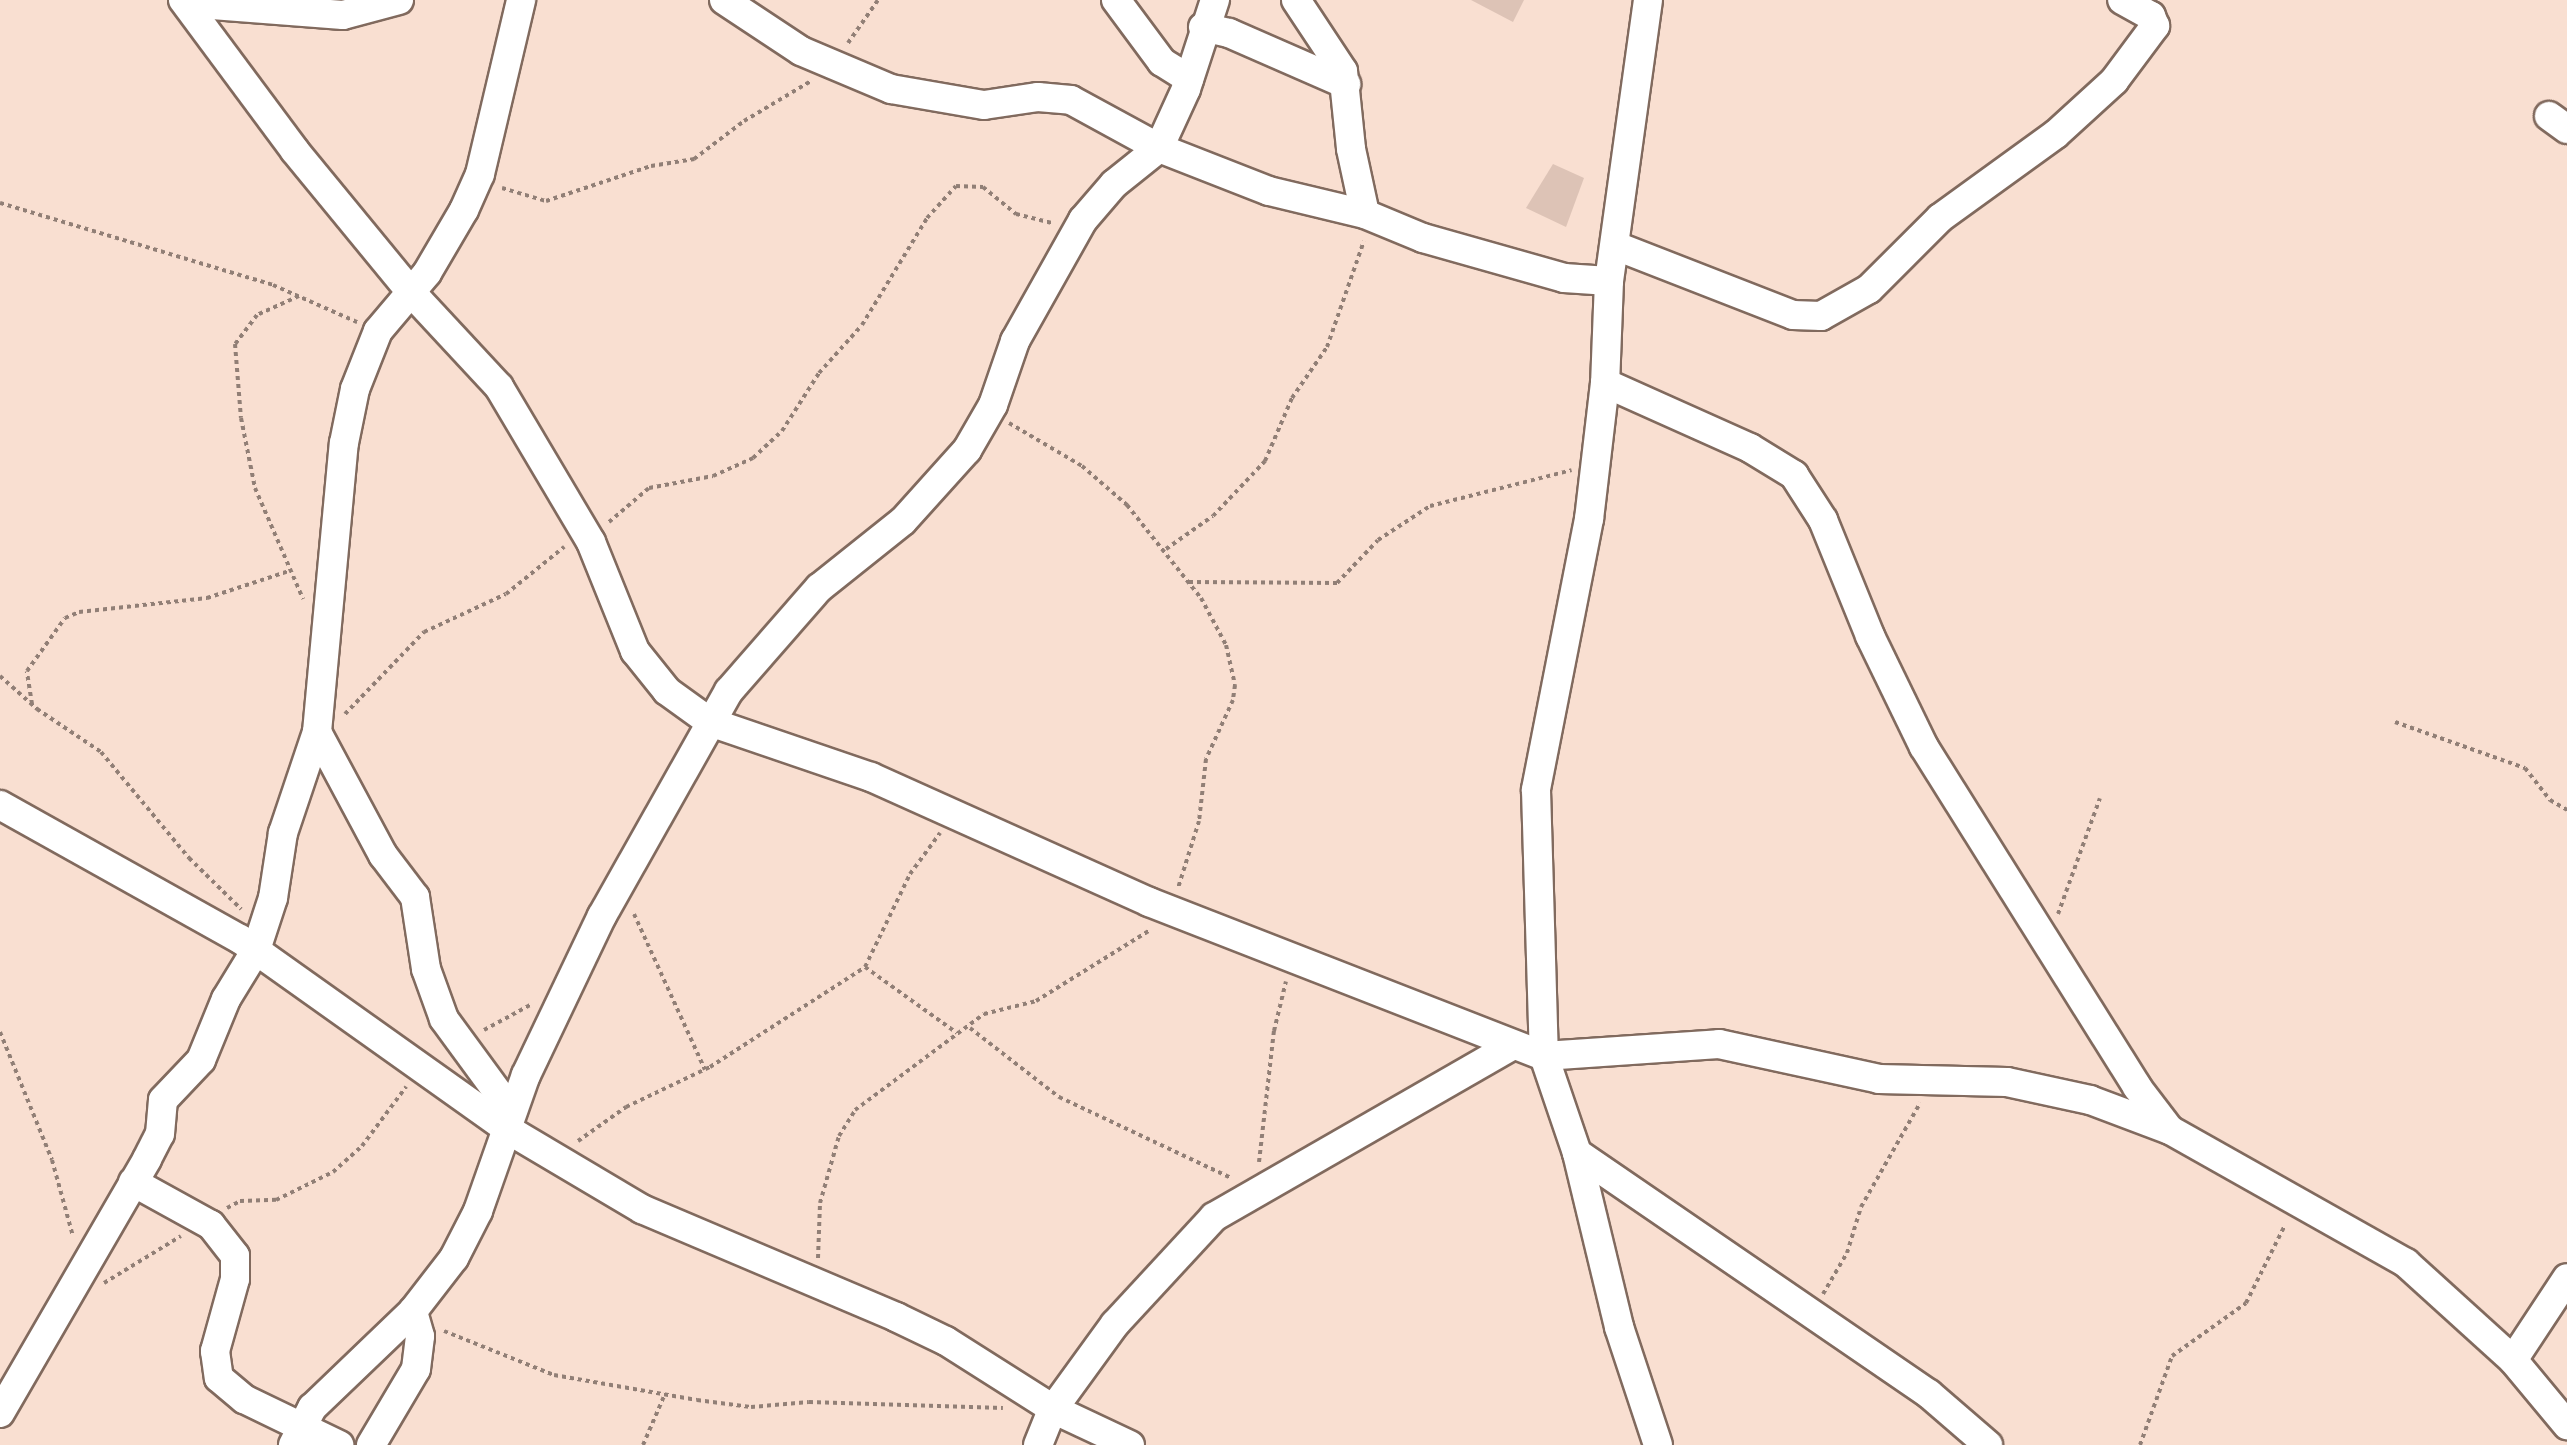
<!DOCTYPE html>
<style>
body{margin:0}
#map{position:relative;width:2567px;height:1445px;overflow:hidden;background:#f9dfd1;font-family:Rubik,sans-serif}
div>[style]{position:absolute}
.building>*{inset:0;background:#ddc3b6}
.path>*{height:4px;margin-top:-2px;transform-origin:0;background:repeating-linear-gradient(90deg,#917f76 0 4px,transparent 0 8px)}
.roads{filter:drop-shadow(2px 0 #816a5e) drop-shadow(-2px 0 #816a5e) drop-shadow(0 2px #816a5e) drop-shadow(0 -2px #816a5e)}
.minor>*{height:28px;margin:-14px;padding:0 14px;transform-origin:14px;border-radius:14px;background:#fff}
span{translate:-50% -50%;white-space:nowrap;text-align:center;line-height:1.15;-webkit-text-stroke:6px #f9dfd1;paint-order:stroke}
</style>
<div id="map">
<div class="building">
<i style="clip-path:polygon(1471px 0,1524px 0,1513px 22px)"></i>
<i style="clip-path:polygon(1553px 164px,1584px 178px,1566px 227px,1526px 208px)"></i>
</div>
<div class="path">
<i style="left:848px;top:43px;width:52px;rotate:-55.1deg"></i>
<i style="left:502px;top:188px;width:46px;rotate:16.5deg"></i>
<i style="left:546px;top:201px;width:111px;rotate:-18.4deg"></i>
<i style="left:651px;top:166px;width:44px;rotate:-9.2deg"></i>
<i style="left:694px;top:159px;width:63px;rotate:-37.2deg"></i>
<i style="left:744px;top:121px;width:78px;rotate:-30.8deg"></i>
<i style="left:0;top:203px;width:285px;rotate:16.7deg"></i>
<i style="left:273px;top:285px;width:92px;rotate:23.8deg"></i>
<i style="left:299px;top:296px;width:46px;rotate:155.7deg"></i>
<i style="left:257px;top:315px;width:36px;rotate:127deg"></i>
<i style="left:235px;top:344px;width:74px;rotate:85.4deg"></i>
<i style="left:241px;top:418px;width:71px;rotate:78.7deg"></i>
<i style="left:255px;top:488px;width:121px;rotate:66.6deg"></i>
<i style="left:1009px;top:423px;width:85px;rotate:30.5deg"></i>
<i style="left:1082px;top:466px;width:60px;rotate:40.9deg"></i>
<i style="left:1127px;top:505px;width:119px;rotate:51.5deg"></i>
<i style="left:1201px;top:598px;width:53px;rotate:62deg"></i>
<i style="left:1226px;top:645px;width:41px;rotate:77.3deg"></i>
<i style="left:1235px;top:685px;width:15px;rotate:98deg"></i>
<i style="left:1233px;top:700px;width:65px;rotate:114.6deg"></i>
<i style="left:1206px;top:759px;width:62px;rotate:96.4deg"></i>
<i style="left:1199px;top:821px;width:70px;rotate:107.4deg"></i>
<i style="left:609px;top:522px;width:52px;rotate:-40.4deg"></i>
<i style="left:649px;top:488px;width:65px;rotate:-10.6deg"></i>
<i style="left:713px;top:476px;width:44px;rotate:-24.2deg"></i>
<i style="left:753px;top:458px;width:40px;rotate:-43deg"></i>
<i style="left:782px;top:431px;width:69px;rotate:-57.5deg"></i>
<i style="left:819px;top:373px;width:64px;rotate:-48.1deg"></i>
<i style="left:862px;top:325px;width:125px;rotate:-58.7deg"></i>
<i style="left:927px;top:218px;width:43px;rotate:-47.8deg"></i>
<i style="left:956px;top:186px;width:27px;rotate:2deg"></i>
<i style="left:983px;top:187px;width:43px;rotate:39.3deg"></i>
<i style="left:1016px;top:214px;width:37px;rotate:14deg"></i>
<i style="left:1166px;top:549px;width:57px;rotate:-35.1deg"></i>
<i style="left:1213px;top:516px;width:76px;rotate:-46.6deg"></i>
<i style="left:1265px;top:461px;width:69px;rotate:-66.8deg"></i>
<i style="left:1292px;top:398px;width:62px;rotate:-55.5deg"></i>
<i style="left:1327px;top:347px;width:112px;rotate:-70.8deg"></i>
<i style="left:1189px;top:582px;width:148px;rotate:0.4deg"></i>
<i style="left:1337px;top:583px;width:59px;rotate:-46.4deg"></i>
<i style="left:1378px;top:540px;width:62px;rotate:-33.2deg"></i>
<i style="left:1430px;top:506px;width:146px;rotate:-14.2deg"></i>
<i style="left:0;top:676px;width:50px;rotate:41.7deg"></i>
<i style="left:37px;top:709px;width:77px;rotate:33.9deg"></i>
<i style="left:101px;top:752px;width:138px;rotate:50.3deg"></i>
<i style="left:189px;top:858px;width:73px;rotate:44.4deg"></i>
<i style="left:32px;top:704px;width:33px;rotate:-99deg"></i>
<i style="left:27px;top:671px;width:65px;rotate:-54.4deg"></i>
<i style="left:65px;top:618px;width:15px;rotate:-23deg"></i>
<i style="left:79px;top:612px;width:129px;rotate:-6.2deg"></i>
<i style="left:207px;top:598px;width:89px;rotate:-18.2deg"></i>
<i style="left:345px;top:714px;width:114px;rotate:-46.1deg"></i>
<i style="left:424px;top:632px;width:90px;rotate:-24.9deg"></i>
<i style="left:506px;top:594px;width:75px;rotate:-39deg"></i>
<i style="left:2395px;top:722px;width:138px;rotate:19.5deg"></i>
<i style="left:2525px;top:768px;width:41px;rotate:52deg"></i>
<i style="left:2550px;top:800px;width:20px;rotate:30deg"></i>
<i style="left:634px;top:914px;width:171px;rotate:65.5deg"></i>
<i style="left:2058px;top:914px;width:123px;rotate:-70.1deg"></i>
<i style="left:865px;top:967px;width:113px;rotate:35.7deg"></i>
<i style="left:970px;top:1028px;width:113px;rotate:37.8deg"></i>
<i style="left:1059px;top:1097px;width:190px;rotate:25.2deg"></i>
<i style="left:484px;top:1030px;width:55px;rotate:-28.4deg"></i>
<i style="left:0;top:1032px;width:138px;rotate:67.9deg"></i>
<i style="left:52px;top:1160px;width:79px;rotate:74.6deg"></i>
<i style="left:578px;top:1141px;width:59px;rotate:-35.3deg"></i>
<i style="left:626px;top:1107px;width:93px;rotate:-25.5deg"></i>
<i style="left:710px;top:1067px;width:184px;rotate:-32.8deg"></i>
<i style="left:865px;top:967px;width:103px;rotate:-64.2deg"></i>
<i style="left:910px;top:874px;width:51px;rotate:-53.8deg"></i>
<i style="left:1259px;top:1162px;width:132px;rotate:-83.5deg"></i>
<i style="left:1274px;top:1031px;width:51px;rotate:-76.5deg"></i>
<i style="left:227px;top:1208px;width:15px;rotate:-28deg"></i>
<i style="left:240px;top:1201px;width:36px;rotate:-2deg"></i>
<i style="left:276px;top:1200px;width:64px;rotate:-26.2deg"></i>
<i style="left:333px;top:1172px;width:39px;rotate:-42deg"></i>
<i style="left:362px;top:1146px;width:74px;rotate:-53.3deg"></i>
<i style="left:818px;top:1258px;width:55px;rotate:-87.9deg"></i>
<i style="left:820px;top:1203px;width:70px;rotate:-74.2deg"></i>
<i style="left:839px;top:1136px;width:31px;rotate:-58deg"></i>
<i style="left:855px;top:1110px;width:161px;rotate:-36.7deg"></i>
<i style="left:984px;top:1014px;width:54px;rotate:-14deg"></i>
<i style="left:1036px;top:1001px;width:134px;rotate:-31.9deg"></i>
<i style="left:104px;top:1283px;width:90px;rotate:-31.4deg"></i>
<i style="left:1823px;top:1294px;width:48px;rotate:-59.7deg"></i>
<i style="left:1847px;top:1253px;width:48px;rotate:-73.1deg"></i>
<i style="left:1861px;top:1207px;width:120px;rotate:-60.4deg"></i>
<i style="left:444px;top:1331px;width:118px;rotate:21.8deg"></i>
<i style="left:554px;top:1375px;width:145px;rotate:9.9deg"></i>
<i style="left:697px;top:1400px;width:54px;rotate:7.4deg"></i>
<i style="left:751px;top:1407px;width:58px;rotate:-4.9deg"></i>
<i style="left:809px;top:1402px;width:194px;rotate:1.8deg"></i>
<i style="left:643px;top:1445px;width:56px;rotate:-66.7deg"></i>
<i style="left:2140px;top:1445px;width:95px;rotate:-70.2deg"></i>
<i style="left:2172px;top:1356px;width:91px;rotate:-35.6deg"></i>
<i style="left:2246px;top:1303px;width:87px;rotate:-63.4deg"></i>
</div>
<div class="roads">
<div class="minor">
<i style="left:183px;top:0;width:188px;rotate:53.4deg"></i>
<i style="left:295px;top:151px;width:180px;rotate:50.6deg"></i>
<i style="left:409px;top:290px;width:132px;rotate:47.1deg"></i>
<i style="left:499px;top:387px;width:180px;rotate:59.3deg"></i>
<i style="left:591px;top:542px;width:118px;rotate:68deg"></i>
<i style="left:635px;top:651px;width:51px;rotate:51.3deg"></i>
<i style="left:667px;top:691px;width:53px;rotate:35.8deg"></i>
<i style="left:710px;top:722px;width:170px;rotate:18.9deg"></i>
<i style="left:871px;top:777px;width:305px;rotate:24.2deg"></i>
<i style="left:1149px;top:902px;width:424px;rotate:21.3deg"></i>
<i style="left:1544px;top:1056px;width:175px;rotate:-3.9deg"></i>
<i style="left:1719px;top:1044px;width:164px;rotate:12.3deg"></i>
<i style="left:1879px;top:1079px;width:128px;rotate:1.3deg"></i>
<i style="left:2007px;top:1082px;width:85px;rotate:12.2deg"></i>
<i style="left:2090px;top:1100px;width:85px;rotate:20.6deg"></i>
<i style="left:2170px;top:1130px;width:271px;rotate:29.4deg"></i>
<i style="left:2406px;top:1263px;width:144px;rotate:42.2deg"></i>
<i style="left:2513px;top:1360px;width:85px;rotate:50.3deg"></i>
<i style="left:724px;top:0;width:92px;rotate:33.5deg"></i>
<i style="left:801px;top:51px;width:98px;rotate:22.9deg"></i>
<i style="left:891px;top:89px;width:94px;rotate:9.8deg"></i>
<i style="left:984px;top:105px;width:55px;rotate:-8.4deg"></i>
<i style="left:1038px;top:97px;width:33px;rotate:5deg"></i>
<i style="left:1071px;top:100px;width:100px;rotate:28.6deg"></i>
<i style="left:1159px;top:148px;width:118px;rotate:21.4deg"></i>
<i style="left:1269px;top:191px;width:99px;rotate:13.5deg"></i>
<i style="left:1365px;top:214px;width:63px;rotate:22.5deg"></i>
<i style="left:1423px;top:238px;width:147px;rotate:15.8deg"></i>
<i style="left:1564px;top:278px;width:45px;rotate:3.8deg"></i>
<i style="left:1116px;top:0;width:77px;rotate:53.4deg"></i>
<i style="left:1162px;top:62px;width:32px;rotate:32deg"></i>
<i style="left:1296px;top:0;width:85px;rotate:56.5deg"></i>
<i style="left:1343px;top:71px;width:78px;rotate:84.1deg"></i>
<i style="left:1351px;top:149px;width:66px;rotate:77.8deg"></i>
<i style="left:1648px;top:0;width:284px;rotate:97.9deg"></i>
<i style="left:1609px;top:281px;width:102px;rotate:92.2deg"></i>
<i style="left:1605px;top:383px;width:137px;rotate:96.7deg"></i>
<i style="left:1589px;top:519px;width:276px;rotate:101.1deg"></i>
<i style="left:1536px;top:790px;width:266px;rotate:88.3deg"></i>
<i style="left:1544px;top:1056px;width:102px;rotate:71.2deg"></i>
<i style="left:1577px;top:1153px;width:179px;rotate:76.4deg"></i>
<i style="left:1619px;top:1327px;width:124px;rotate:71.7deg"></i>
<i style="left:186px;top:3px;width:157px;rotate:4.4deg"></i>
<i style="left:343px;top:15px;width:58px;rotate:-15deg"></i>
<i style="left:1203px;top:27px;width:27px;rotate:13deg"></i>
<i style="left:1229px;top:33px;width:128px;rotate:23.6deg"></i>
<i style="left:2549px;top:116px;width:22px;rotate:36deg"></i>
<i style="left:1616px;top:246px;width:190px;rotate:21.3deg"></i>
<i style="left:1793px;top:315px;width:28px;rotate:2deg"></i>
<i style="left:1821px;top:316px;width:55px;rotate:-29.4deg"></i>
<i style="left:1869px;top:289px;width:100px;rotate:-45deg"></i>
<i style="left:1940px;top:218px;width:143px;rotate:-35.9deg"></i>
<i style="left:2056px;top:134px;width:79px;rotate:-42.4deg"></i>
<i style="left:2114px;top:81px;width:69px;rotate:-53.3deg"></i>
<i style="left:2155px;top:26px;width:11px;rotate:-112deg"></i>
<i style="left:2151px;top:16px;width:33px;rotate:-151deg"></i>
<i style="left:1605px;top:383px;width:159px;rotate:24.1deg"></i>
<i style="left:1750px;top:448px;width:52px;rotate:31.5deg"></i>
<i style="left:1794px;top:475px;width:54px;rotate:57.2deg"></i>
<i style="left:1823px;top:520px;width:125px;rotate:67.9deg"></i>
<i style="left:1870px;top:636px;width:123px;rotate:64.1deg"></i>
<i style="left:1924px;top:747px;width:401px;rotate:57.9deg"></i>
<i style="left:2137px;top:1087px;width:53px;rotate:52.7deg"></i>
<i style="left:317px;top:732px;width:140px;rotate:61.8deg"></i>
<i style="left:383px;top:855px;width:53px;rotate:52.7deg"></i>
<i style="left:415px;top:897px;width:73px;rotate:81.3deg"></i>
<i style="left:426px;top:969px;width:53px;rotate:70.2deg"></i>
<i style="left:444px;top:1019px;width:115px;rotate:53.8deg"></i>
<i style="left:0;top:805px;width:275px;rotate:29.2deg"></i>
<i style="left:240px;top:939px;width:328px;rotate:35.4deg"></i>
<i style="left:507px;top:1129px;width:157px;rotate:30.7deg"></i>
<i style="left:642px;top:1209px;width:276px;rotate:23deg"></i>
<i style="left:896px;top:1317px;width:55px;rotate:25.6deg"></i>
<i style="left:946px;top:1341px;width:127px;rotate:32.4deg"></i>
<i style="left:1053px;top:1409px;width:85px;rotate:25.1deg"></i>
<i style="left:1577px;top:1153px;width:427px;rotate:34.4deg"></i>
<i style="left:1929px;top:1394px;width:78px;rotate:40.8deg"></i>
<i style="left:133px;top:1182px;width:89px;rotate:28.9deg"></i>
<i style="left:211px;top:1225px;width:39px;rotate:52deg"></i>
<i style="left:235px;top:1256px;width:23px;rotate:90deg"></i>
<i style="left:235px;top:1279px;width:75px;rotate:105.5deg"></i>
<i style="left:215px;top:1351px;width:27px;rotate:82deg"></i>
<i style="left:219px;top:1378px;width:33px;rotate:40deg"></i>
<i style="left:244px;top:1399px;width:106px;rotate:25.8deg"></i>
<i style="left:2513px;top:1360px;width:98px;rotate:-56.6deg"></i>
<i style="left:0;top:1413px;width:293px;rotate:-59.9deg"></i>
<i style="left:147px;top:1159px;width:28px;rotate:-63deg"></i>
<i style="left:160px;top:1134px;width:34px;rotate:-85deg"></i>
<i style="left:163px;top:1100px;width:55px;rotate:-46.5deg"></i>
<i style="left:201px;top:1060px;width:66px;rotate:-67.7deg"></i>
<i style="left:226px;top:999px;width:57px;rotate:-58.5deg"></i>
<i style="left:256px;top:950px;width:55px;rotate:-71.9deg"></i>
<i style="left:273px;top:898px;width:66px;rotate:-81.3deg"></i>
<i style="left:283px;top:833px;width:107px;rotate:-71.4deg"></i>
<i style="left:317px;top:732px;width:290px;rotate:-84.7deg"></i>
<i style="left:344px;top:443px;width:55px;rotate:-78.5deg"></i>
<i style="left:355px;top:389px;width:62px;rotate:-68.4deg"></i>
<i style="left:378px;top:331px;width:76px;rotate:-49.8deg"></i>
<i style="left:427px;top:273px;width:73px;rotate:-59.6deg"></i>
<i style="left:464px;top:210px;width:39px;rotate:-66deg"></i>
<i style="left:480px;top:174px;width:179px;rotate:-76.7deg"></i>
<i style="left:293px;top:1445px;width:42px;rotate:-62.8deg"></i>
<i style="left:312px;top:1408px;width:140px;rotate:-43.8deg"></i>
<i style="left:413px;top:1311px;width:67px;rotate:-52.3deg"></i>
<i style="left:454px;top:1258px;width:53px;rotate:-62.9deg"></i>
<i style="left:478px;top:1211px;width:144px;rotate:-70.6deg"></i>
<i style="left:526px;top:1075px;width:176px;rotate:-64.5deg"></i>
<i style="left:602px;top:916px;width:258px;rotate:-60.6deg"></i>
<i style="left:729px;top:691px;width:137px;rotate:-48.9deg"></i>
<i style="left:819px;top:588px;width:107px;rotate:-38.6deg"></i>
<i style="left:903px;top:521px;width:96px;rotate:-48deg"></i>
<i style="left:967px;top:450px;width:52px;rotate:-60deg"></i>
<i style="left:993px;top:405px;width:68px;rotate:-71deg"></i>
<i style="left:1015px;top:341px;width:139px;rotate:-60.7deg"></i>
<i style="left:1083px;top:220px;width:48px;rotate:-49.3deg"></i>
<i style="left:1114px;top:184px;width:58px;rotate:-38.7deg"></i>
<i style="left:1159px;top:148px;width:65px;rotate:-65.4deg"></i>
<i style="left:1186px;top:89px;width:94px;rotate:-72deg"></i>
<i style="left:371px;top:1445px;width:88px;rotate:-59.4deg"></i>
<i style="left:416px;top:1369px;width:33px;rotate:-83deg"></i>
<i style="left:420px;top:1336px;width:26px;rotate:-106deg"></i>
<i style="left:1038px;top:1445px;width:35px;rotate:-68deg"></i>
<i style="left:1051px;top:1412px;width:109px;rotate:-54deg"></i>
<i style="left:1115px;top:1324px;width:146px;rotate:-47.2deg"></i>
<i style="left:1214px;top:1217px;width:343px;rotate:-29.9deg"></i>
</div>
</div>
</div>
